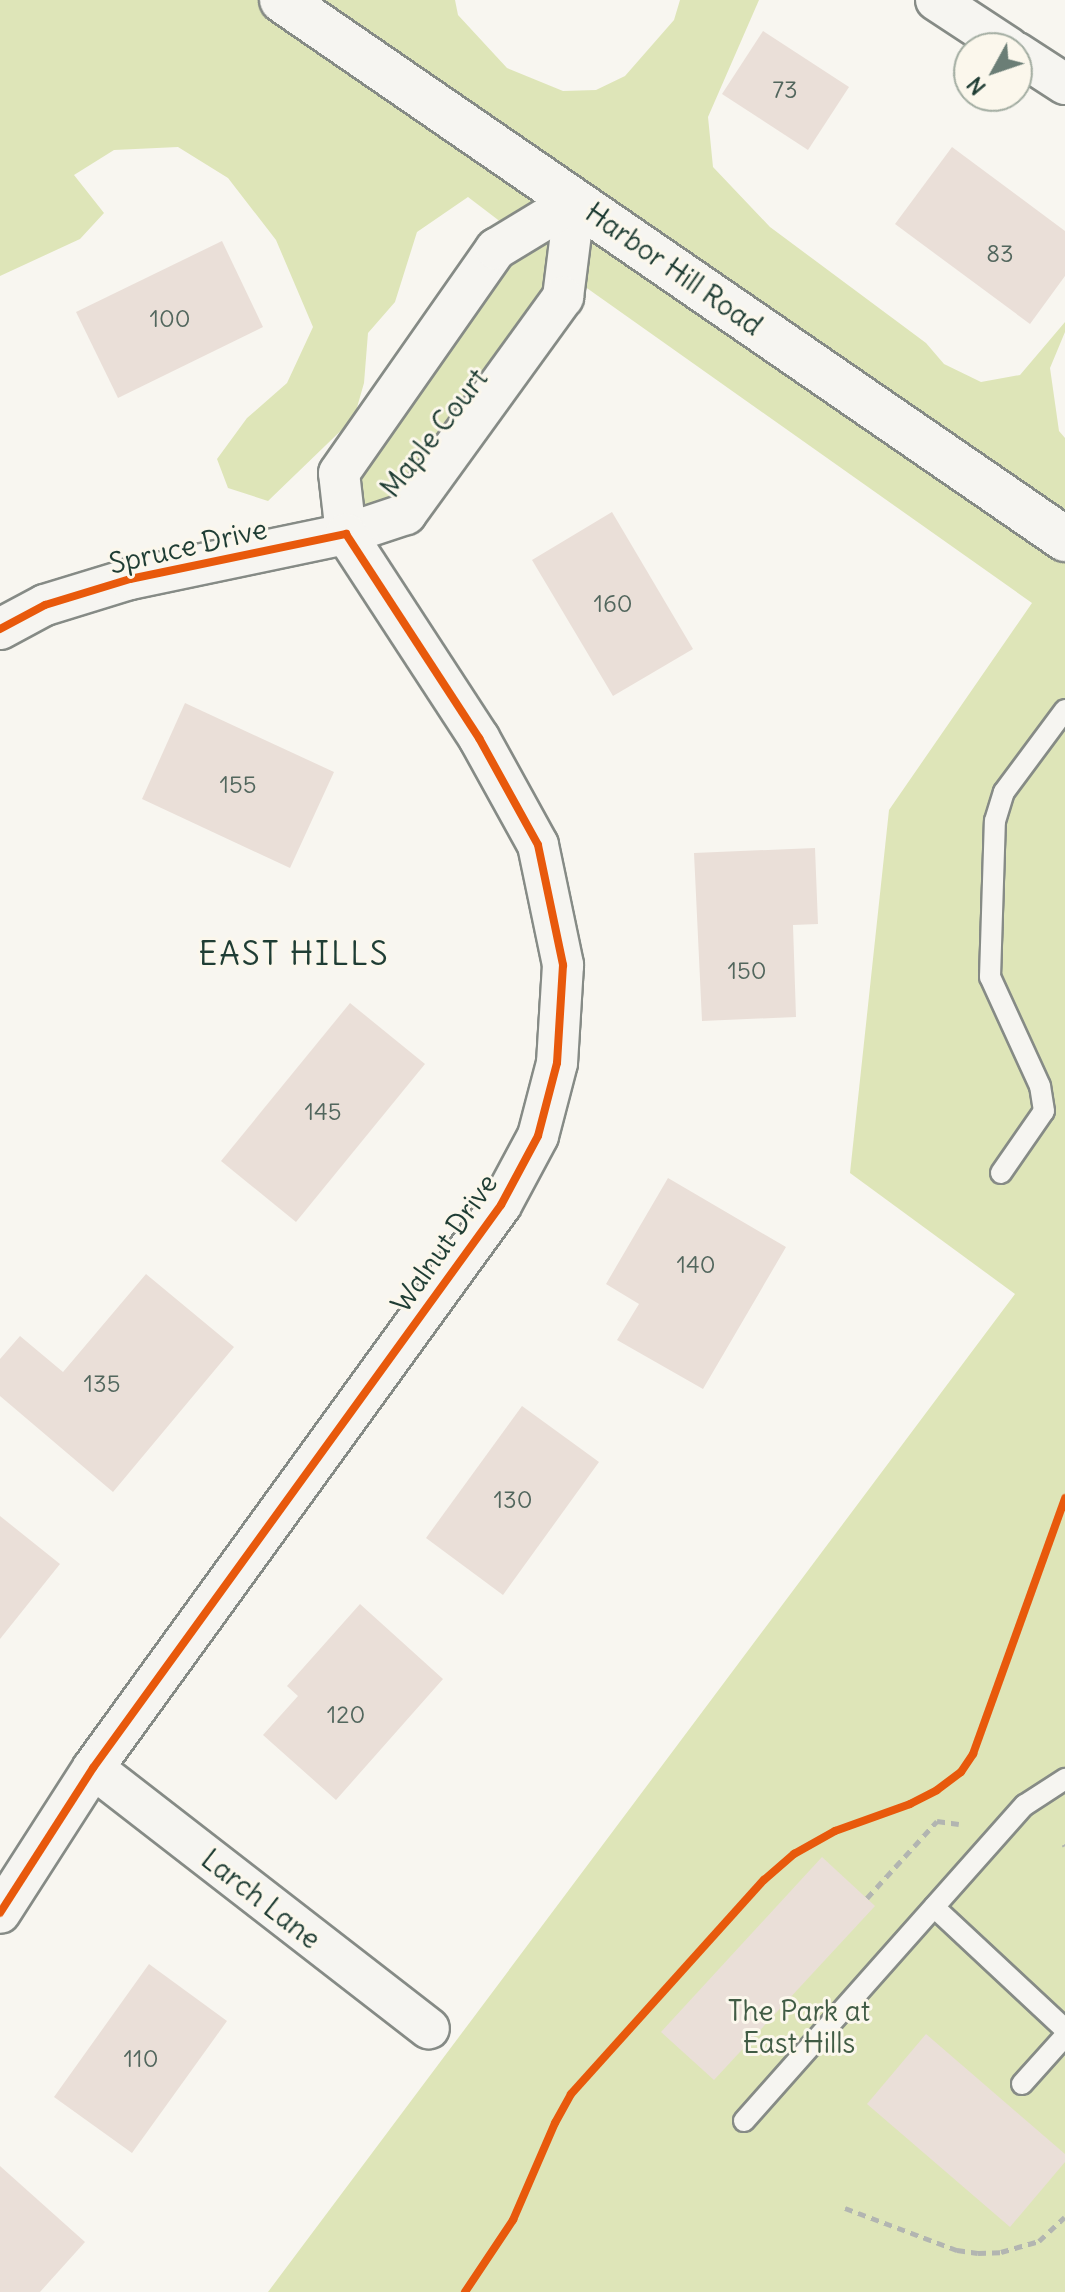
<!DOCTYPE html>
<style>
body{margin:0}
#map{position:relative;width:1065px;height:2292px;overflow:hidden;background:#f8f6f0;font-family:Delius,sans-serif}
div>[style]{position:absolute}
.green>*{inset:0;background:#dee5b8}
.building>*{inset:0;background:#eadfd8}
.path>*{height:5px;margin-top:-2.5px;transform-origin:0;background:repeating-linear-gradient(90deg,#b2b5b1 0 8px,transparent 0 14px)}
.roads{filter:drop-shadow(2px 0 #868b86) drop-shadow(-2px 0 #868b86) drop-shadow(0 2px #868b86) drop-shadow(0 -2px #868b86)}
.service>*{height:20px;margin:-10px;padding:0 10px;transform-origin:10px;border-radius:10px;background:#f6f5f1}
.minor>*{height:40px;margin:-20px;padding:0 20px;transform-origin:20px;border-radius:20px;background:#f6f5f1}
.tertiary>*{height:44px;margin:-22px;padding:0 22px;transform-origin:22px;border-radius:22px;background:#f6f5f1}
.cycleway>*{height:8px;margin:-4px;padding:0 4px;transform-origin:4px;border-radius:4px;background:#e8590c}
span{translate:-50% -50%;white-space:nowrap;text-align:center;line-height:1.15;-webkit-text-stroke:6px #fbf7ec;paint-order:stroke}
.number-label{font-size:24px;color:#52665d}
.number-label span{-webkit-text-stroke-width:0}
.street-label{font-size:28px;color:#1f3d34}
.park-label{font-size:28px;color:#415c45}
.quarter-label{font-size:32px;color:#1f3d34;letter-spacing:2px}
.north{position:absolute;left:953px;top:32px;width:80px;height:80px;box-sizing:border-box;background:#fbf7ec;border:2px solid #a3ada2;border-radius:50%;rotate:230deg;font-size:22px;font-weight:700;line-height:32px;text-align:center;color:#1f3d34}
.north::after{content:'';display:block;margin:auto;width:28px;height:36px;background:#6b7e76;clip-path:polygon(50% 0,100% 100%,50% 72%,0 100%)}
</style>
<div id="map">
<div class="green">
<i style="clip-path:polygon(0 0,455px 0,458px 15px,507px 68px,563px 91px,596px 90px,625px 76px,674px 20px,680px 0,759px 0,708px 117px,713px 167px,770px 227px,926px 343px,944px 364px,981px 382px,1020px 375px,1065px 322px,1065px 332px,1050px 368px,1059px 431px,1065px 438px,1065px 2292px,268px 2292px,1015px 1294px,850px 1173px,889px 810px,1032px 603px,567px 274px,406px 514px,346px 534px,339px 473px,518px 235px,468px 197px,417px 232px,395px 302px,368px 333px,364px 383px,354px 418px,268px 501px,228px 488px,217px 459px,247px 418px,287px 383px,313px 327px,276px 240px,228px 178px,178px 147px,114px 150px,74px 175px,104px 213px,80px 239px,0 276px)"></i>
</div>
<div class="building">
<i style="clip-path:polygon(763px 31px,849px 87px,808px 150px,722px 94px)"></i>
<i style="clip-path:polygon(952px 147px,1065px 231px,1065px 276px,1030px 324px,895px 224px)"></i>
<i style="clip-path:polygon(222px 241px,263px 327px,118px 398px,76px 312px)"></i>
<i style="clip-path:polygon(612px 512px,693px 649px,613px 696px,532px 560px)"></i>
<i style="clip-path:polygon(185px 703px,334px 772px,290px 868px,142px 799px)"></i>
<i style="clip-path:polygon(815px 848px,818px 924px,793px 925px,796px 1017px,702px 1021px,694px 853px)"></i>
<i style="clip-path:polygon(350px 1003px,425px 1064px,296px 1222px,221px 1161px)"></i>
<i style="clip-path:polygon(668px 1178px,786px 1247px,703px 1389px,617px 1340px,639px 1304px,606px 1284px)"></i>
<i style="clip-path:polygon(146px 1274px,234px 1347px,113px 1492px,0 1396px,0 1359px,20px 1336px,63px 1372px)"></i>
<i style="clip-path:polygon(522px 1406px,599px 1462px,503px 1595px,426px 1538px)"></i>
<i style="clip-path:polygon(0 1516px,60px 1564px,0 1639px)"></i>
<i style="clip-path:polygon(360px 1604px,443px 1679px,336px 1800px,263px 1735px,298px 1696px,287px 1686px)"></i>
<i style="clip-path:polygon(822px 1857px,875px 1906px,714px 2080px,661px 2032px)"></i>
<i style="clip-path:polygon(149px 1964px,227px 2021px,132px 2153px,54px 2097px)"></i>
<i style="clip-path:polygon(926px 2034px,1065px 2154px,1065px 2162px,1010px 2227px,867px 2104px)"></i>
<i style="clip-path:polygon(0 2166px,85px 2242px,40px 2292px,0 2292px)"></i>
</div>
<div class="path">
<i style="left:1064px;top:1844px;width:2px;rotate:63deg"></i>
<i style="left:867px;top:1898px;width:104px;rotate:-47.7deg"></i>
<i style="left:937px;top:1821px;width:22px;rotate:8deg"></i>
<i style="left:845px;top:2208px;width:120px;rotate:20.6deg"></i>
<i style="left:957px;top:2250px;width:21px;rotate:8deg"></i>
<i style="left:978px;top:2253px;width:23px;rotate:-2deg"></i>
<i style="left:1001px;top:2252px;width:40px;rotate:-16deg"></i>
<i style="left:1039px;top:2241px;width:35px;rotate:-43deg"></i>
</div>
<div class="roads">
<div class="service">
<i style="left:1001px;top:1173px;width:75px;rotate:-55.3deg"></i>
<i style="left:1044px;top:1111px;width:25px;rotate:-99deg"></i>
<i style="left:1040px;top:1086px;width:120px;rotate:-114.6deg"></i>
<i style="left:990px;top:977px;width:156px;rotate:-88.2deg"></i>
<i style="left:995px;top:821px;width:30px;rotate:-73deg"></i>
<i style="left:1004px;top:792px;width:102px;rotate:-53.4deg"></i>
<i style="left:934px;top:1907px;width:179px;rotate:43deg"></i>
<i style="left:1022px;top:2084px;width:64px;rotate:-48.1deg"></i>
<i style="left:744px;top:2121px;width:423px;rotate:-48.4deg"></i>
<i style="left:1025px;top:1805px;width:48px;rotate:-33deg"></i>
</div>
<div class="minor">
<i style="left:936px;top:0;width:87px;rotate:33.3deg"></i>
<i style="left:1017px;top:53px;width:57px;rotate:32.9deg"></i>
<i style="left:575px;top:201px;width:97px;rotate:97.1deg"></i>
<i style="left:563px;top:297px;width:268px;rotate:125.9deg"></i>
<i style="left:406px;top:514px;width:63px;rotate:161.6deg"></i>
<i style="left:346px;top:534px;width:61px;rotate:-96.5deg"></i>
<i style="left:339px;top:473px;width:274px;rotate:-55deg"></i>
<i style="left:496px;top:249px;width:92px;rotate:-31.3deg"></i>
<i style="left:0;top:629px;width:51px;rotate:-28.1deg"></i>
<i style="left:45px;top:605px;width:89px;rotate:-17deg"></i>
<i style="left:130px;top:579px;width:221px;rotate:-11.8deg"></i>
<i style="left:346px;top:534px;width:244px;rotate:56.9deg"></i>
<i style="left:479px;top:738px;width:122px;rotate:61.1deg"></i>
<i style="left:538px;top:845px;width:123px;rotate:78.2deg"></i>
<i style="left:563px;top:965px;width:98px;rotate:93.5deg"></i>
<i style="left:557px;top:1063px;width:75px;rotate:104.6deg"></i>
<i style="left:538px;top:1136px;width:78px;rotate:118.2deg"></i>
<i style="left:501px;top:1205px;width:695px;rotate:125.93deg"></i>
<i style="left:93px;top:1768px;width:172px;rotate:122.7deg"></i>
<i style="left:93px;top:1768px;width:425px;rotate:37.8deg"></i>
</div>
<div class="tertiary">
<i style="left:282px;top:0;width:951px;rotate:34.54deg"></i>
</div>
</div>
<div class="cycleway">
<i style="left:0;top:629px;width:51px;rotate:-28.1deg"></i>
<i style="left:45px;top:605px;width:89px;rotate:-17deg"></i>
<i style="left:130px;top:579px;width:221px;rotate:-11.8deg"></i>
<i style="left:346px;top:534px;width:244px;rotate:56.9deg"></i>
<i style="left:479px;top:738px;width:122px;rotate:61.1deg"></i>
<i style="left:538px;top:845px;width:123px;rotate:78.2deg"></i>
<i style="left:563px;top:965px;width:98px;rotate:93.5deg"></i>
<i style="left:557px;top:1063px;width:75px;rotate:104.6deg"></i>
<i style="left:538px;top:1136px;width:78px;rotate:118.2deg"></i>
<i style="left:501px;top:1205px;width:695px;rotate:125.93deg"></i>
<i style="left:93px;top:1768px;width:172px;rotate:122.7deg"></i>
<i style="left:465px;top:2292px;width:87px;rotate:-56.3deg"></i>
<i style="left:513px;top:2220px;width:106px;rotate:-66.6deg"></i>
<i style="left:555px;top:2123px;width:33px;rotate:-61deg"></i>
<i style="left:571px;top:2094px;width:288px;rotate:-48deg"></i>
<i style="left:764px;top:1880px;width:40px;rotate:-41deg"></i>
<i style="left:794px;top:1854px;width:47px;rotate:-29.3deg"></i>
<i style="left:835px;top:1831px;width:80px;rotate:-19.8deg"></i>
<i style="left:910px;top:1804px;width:30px;rotate:-27deg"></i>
<i style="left:937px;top:1790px;width:30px;rotate:-37deg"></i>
<i style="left:961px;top:1772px;width:22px;rotate:-56deg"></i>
<i style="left:973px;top:1754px;width:272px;rotate:-70.2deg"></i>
</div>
<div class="number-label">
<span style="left:785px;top:90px">73</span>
<span style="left:1000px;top:254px">83</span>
<span style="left:170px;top:319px">100</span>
<span style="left:613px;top:604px">160</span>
<span style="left:238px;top:785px">155</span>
<span style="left:747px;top:971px">150</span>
<span style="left:323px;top:1112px">145</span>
<span style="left:696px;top:1265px">140</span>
<span style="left:102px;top:1384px">135</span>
<span style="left:513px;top:1500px">130</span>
<span style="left:346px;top:1715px">120</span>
<span style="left:141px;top:2059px">110</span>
</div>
<div class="street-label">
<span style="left:674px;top:269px;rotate:35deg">Harbor Hill Road</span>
<span style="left:434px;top:433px;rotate:-52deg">Maple Court</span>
<span style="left:188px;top:546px;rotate:-13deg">Spruce Drive</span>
<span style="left:444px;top:1243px;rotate:-55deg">Walnut Drive</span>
<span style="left:261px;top:1899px;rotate:38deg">Larch Lane</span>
</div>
<div class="park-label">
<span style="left:799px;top:2027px">The Park at<br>East Hills</span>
</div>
<div class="quarter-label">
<span style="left:294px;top:954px">EAST HILLS</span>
</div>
<div class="north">N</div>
</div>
